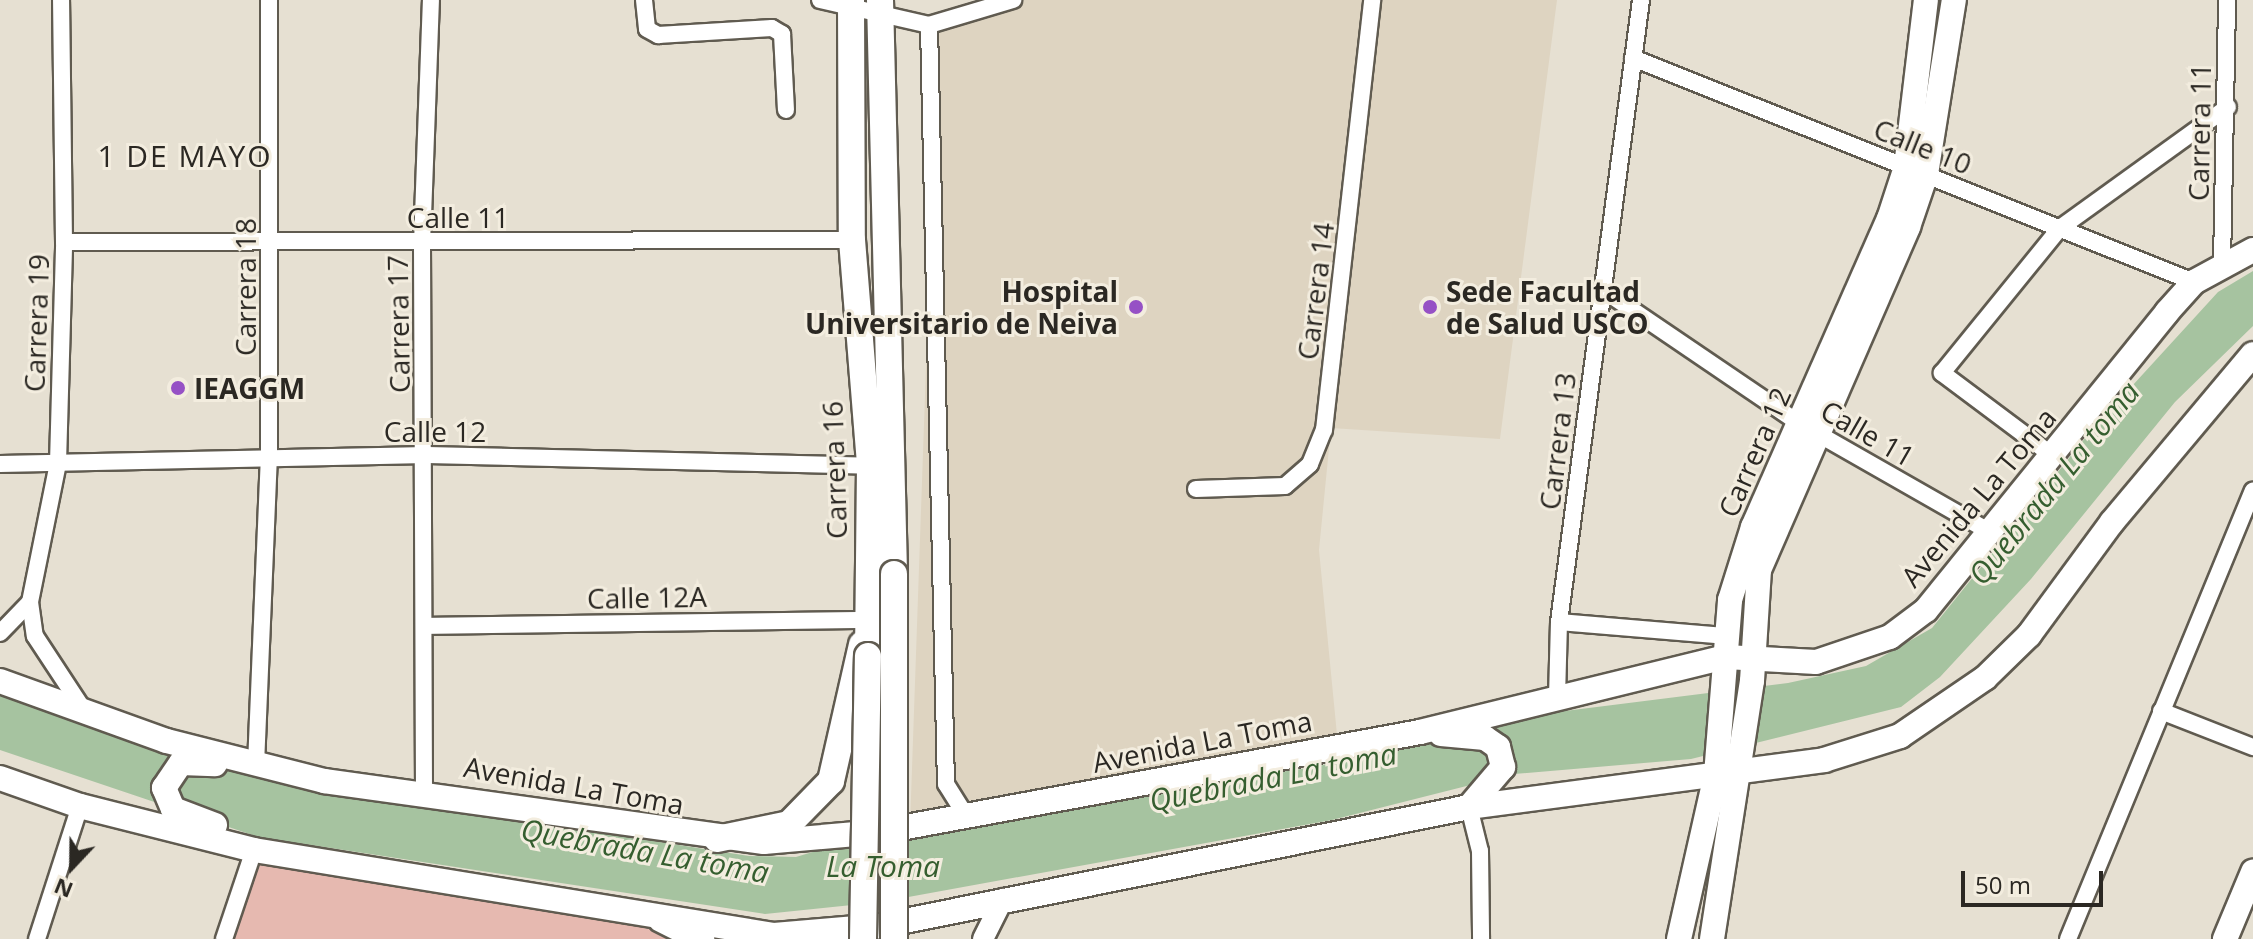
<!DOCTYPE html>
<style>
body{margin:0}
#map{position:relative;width:2253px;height:939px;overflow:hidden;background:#e6e0d2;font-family:"Open Sans",sans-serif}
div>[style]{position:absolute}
.built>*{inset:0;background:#ded4c1}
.green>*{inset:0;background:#e6b9b0}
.water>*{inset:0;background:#a6c3a0}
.roads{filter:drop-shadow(2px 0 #605b50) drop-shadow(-2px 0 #605b50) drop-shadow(0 2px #605b50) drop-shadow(0 -2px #605b50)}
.minor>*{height:16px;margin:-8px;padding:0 8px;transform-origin:8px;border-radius:8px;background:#fff}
.tertiary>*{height:20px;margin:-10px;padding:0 10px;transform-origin:10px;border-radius:10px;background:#fff}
.secondary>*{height:24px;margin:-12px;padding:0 12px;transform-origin:12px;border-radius:12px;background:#fff}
.primary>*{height:26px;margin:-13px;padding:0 13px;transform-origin:13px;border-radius:13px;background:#fff}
.bridges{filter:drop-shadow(2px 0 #605b50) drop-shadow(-2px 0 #605b50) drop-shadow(0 2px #605b50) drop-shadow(0 -2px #605b50)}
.primary-bridge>*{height:26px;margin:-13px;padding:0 13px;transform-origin:13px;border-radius:13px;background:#fff}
.dots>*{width:22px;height:22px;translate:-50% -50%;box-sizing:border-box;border:4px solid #f3eddf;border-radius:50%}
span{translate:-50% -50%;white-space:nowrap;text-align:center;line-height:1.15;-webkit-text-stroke:6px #f3eddf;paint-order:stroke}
.street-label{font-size:28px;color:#2b2823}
.poi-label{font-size:28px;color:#2b2823;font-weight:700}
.right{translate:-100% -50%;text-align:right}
.left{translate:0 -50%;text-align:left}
.neighbourhood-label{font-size:30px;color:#2b2823;letter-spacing:2px}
.water-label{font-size:30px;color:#355e2f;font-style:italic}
.north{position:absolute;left:32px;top:827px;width:80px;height:80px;-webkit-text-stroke:6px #f3eddf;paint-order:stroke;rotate:202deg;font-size:22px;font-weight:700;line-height:32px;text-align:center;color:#2b2823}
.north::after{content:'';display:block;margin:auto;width:28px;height:36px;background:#2b2823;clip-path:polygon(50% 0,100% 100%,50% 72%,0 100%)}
.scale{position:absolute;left:1961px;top:871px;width:142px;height:36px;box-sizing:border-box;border:4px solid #2b2823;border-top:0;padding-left:10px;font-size:24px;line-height:28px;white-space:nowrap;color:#2b2823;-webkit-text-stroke:6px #f3eddf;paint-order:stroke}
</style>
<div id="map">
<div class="built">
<i style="clip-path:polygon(1013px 0,1557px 0,1500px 439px,1331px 428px,1319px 550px,1338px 745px,910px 826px,938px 23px)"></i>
</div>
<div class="green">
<i style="clip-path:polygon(255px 856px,851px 939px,224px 939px)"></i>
</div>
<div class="water">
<i style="clip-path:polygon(2253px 271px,2253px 326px,2175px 402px,2031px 579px,1940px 677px,1901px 707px,1691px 759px,1514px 774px,1332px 820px,881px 902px,765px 914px,258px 837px,0 750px,0 687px,418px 804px,749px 856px,796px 857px,879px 832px,1314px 767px,1541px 714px,1788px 683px,1866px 666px,1932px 628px,2090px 432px,2218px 292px)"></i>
</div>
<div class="roads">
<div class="minor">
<i style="left:644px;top:0;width:29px;rotate:84deg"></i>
<i style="left:647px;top:29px;width:13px;rotate:29deg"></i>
<i style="left:658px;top:35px;width:114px;rotate:-3.5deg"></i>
<i style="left:772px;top:28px;width:12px;rotate:31deg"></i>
<i style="left:782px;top:34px;width:76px;rotate:87deg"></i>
<i style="left:820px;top:0;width:112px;rotate:12.9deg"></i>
<i style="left:929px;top:25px;width:88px;rotate:-16.6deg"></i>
<i style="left:929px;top:25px;width:759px;rotate:88.72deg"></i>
<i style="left:946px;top:784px;width:39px;rotate:58deg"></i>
<i style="left:1633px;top:58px;width:604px;rotate:21.77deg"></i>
<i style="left:64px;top:242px;width:788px;rotate:-0.15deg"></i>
<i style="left:2222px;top:264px;width:264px;rotate:-88.9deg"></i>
<i style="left:1603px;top:290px;width:237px;rotate:34.2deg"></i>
<i style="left:1799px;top:423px;width:222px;rotate:29.7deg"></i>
<i style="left:2053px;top:456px;width:139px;rotate:-143.2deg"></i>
<i style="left:1942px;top:373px;width:187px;rotate:-50.9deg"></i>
<i style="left:2060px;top:228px;width:207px;rotate:-35.8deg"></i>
<i style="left:0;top:464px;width:427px;rotate:-1.2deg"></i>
<i style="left:427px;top:455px;width:443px;rotate:1.4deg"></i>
<i style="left:1196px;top:489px;width:89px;rotate:-1.9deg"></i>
<i style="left:1285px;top:486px;width:33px;rotate:-41deg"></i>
<i style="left:1310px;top:464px;width:37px;rotate:-68deg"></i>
<i style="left:1324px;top:430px;width:433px;rotate:-83.6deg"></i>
<i style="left:30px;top:602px;width:34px;rotate:82deg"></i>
<i style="left:35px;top:636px;width:87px;rotate:56.7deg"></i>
<i style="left:1559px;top:622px;width:169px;rotate:4.8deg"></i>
<i style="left:427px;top:626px;width:440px;rotate:-0.8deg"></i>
<i style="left:0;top:633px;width:43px;rotate:-45.9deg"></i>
<i style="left:30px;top:602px;width:142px;rotate:-78.6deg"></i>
<i style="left:58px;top:463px;width:221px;rotate:-88.4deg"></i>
<i style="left:64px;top:242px;width:242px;rotate:-90.7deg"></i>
<i style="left:1557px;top:698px;width:76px;rotate:-88.5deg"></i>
<i style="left:1559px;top:622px;width:627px;rotate:-82.49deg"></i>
<i style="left:2161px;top:711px;width:99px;rotate:21.4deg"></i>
<i style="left:256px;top:765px;width:305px;rotate:-87.6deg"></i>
<i style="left:269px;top:460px;width:460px;rotate:-90deg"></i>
<i style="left:424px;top:791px;width:547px;rotate:-90.21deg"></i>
<i style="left:422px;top:244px;width:244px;rotate:-87.9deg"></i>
<i style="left:1469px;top:807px;width:45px;rotate:76deg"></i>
<i style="left:1480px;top:851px;width:88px;rotate:89.3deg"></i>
<i style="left:37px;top:939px;width:140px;rotate:-72.1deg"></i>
<i style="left:224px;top:939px;width:94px;rotate:-71.4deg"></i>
<i style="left:2068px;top:939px;width:485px;rotate:-67.6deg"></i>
</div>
<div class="tertiary">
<i style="left:983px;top:939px;width:45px;rotate:-63.4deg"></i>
</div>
<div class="secondary">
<i style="left:0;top:681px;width:177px;rotate:19.8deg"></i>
<i style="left:167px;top:741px;width:162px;rotate:14.3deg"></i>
<i style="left:324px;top:781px;width:444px;rotate:7.9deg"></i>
<i style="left:764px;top:842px;width:115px;rotate:-5deg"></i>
<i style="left:879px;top:832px;width:550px;rotate:-10.47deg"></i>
<i style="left:1420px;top:732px;width:315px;rotate:-13.8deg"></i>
<i style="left:1726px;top:657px;width:90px;rotate:3.2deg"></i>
<i style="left:1816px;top:662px;width:78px;rotate:-18.7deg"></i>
<i style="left:1890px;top:637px;width:45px;rotate:-36.9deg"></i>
<i style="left:1926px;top:610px;width:383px;rotate:-51deg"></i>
<i style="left:2167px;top:312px;width:40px;rotate:-48deg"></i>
<i style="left:2194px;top:282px;width:67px;rotate:-28.5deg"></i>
<i style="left:1441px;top:734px;width:44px;rotate:5.2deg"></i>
<i style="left:1485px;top:738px;width:16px;rotate:35deg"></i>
<i style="left:1498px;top:747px;width:21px;rotate:76deg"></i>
<i style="left:1503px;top:767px;width:52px;rotate:130.4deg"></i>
<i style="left:0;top:778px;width:85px;rotate:19.3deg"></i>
<i style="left:80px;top:806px;width:179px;rotate:14.2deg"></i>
<i style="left:254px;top:850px;width:527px;rotate:9.28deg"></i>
<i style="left:774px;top:935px;width:106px;rotate:-4.9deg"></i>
<i style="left:880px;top:926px;width:601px;rotate:-11.42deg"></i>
<i style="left:1469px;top:807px;width:358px;rotate:-7.5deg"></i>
<i style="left:1824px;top:760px;width:80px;rotate:-17.5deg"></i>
<i style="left:1900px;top:736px;width:103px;rotate:-34.3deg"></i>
<i style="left:1985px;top:678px;width:62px;rotate:-44.3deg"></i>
<i style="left:2029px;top:635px;width:140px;rotate:-53.7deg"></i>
<i style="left:2112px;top:522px;width:219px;rotate:-50deg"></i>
<i style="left:215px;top:825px;width:45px;rotate:-159.1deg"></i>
<i style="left:173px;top:809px;width:23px;rotate:-113deg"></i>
<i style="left:164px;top:788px;width:30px;rotate:-56deg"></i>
<i style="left:181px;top:763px;width:34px;rotate:2deg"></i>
<i style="left:1679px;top:939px;width:168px;rotate:-77.3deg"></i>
<i style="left:1716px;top:775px;width:176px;rotate:-85.4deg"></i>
<i style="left:1730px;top:600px;width:77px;rotate:-72.5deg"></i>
<i style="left:1753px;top:527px;width:337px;rotate:-66.2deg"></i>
<i style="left:1889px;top:219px;width:55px;rotate:-71.9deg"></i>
<i style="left:1906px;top:167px;width:168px;rotate:-83.2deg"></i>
<i style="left:1712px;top:939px;width:261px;rotate:-81.2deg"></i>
<i style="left:1752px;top:681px;width:111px;rotate:-86.4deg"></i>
<i style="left:1759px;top:570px;width:374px;rotate:-66.5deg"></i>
<i style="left:1908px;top:227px;width:56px;rotate:-71.2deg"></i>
<i style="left:1926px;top:174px;width:176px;rotate:-80.9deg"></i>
<i style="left:2225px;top:939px;width:73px;rotate:-67.3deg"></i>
</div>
<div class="primary">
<i style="left:851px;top:0;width:240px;rotate:89.8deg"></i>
<i style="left:852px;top:240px;width:227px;rotate:85.4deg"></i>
<i style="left:870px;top:466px;width:190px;rotate:90.6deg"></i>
<i style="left:880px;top:0;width:574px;rotate:88.6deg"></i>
<i style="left:717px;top:839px;width:74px;rotate:-11.8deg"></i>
<i style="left:789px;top:824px;width:60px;rotate:-45.7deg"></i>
<i style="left:831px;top:781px;width:140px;rotate:-77.2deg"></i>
<i style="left:661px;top:919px;width:45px;rotate:26.6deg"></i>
</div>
</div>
<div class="bridges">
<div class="primary-bridge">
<i style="left:863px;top:939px;width:283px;rotate:-89deg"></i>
<i style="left:894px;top:939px;width:365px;rotate:-90deg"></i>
</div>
</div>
<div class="dots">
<i style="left:1136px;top:307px;background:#9651c5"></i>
<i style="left:1430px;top:307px;background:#9651c5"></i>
<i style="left:178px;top:388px;background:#9651c5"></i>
</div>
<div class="street-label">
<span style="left:2199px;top:132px;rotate:-89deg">Carrera 11</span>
<span style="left:1923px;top:146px;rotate:22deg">Calle 10</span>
<span style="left:458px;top:217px">Calle 11</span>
<span style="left:245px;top:287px;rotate:-90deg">Carrera 18</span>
<span style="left:1315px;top:291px;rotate:-83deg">Carrera 14</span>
<span style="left:36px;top:323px;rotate:-88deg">Carrera 19</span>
<span style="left:398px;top:324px;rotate:-91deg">Carrera 17</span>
<span style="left:435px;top:431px">Calle 12</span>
<span style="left:1868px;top:433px;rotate:30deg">Calle 11</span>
<span style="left:1557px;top:441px;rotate:-83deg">Carrera 13</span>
<span style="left:1754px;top:452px;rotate:-66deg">Carrera 12</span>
<span style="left:834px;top:470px;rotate:-92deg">Carrera 16</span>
<span style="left:1978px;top:497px;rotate:-50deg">Avenida La Toma</span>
<span style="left:647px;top:597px;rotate:-1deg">Calle 12A</span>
<span style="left:1202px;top:741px;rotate:-11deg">Avenida La Toma</span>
<span style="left:574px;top:785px;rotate:10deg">Avenida La Toma</span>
</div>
<div class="poi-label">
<span class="right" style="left:1118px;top:307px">Hospital<br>Universitario de Neiva</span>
<span class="left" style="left:1446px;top:307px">Sede Facultad<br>de Salud USCO</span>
<span class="left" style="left:194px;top:388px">IEAGGM</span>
</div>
<div class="neighbourhood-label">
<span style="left:185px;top:156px">1 DE MAYO</span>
</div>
<div class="water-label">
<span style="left:2054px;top:483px;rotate:-51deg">Quebrada La toma</span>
<span style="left:1273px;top:777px;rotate:-11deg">Quebrada La toma</span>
<span style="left:645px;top:851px;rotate:10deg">Quebrada La toma</span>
<span style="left:883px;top:866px">La Toma</span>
</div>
<div class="north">N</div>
<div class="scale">50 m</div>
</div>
